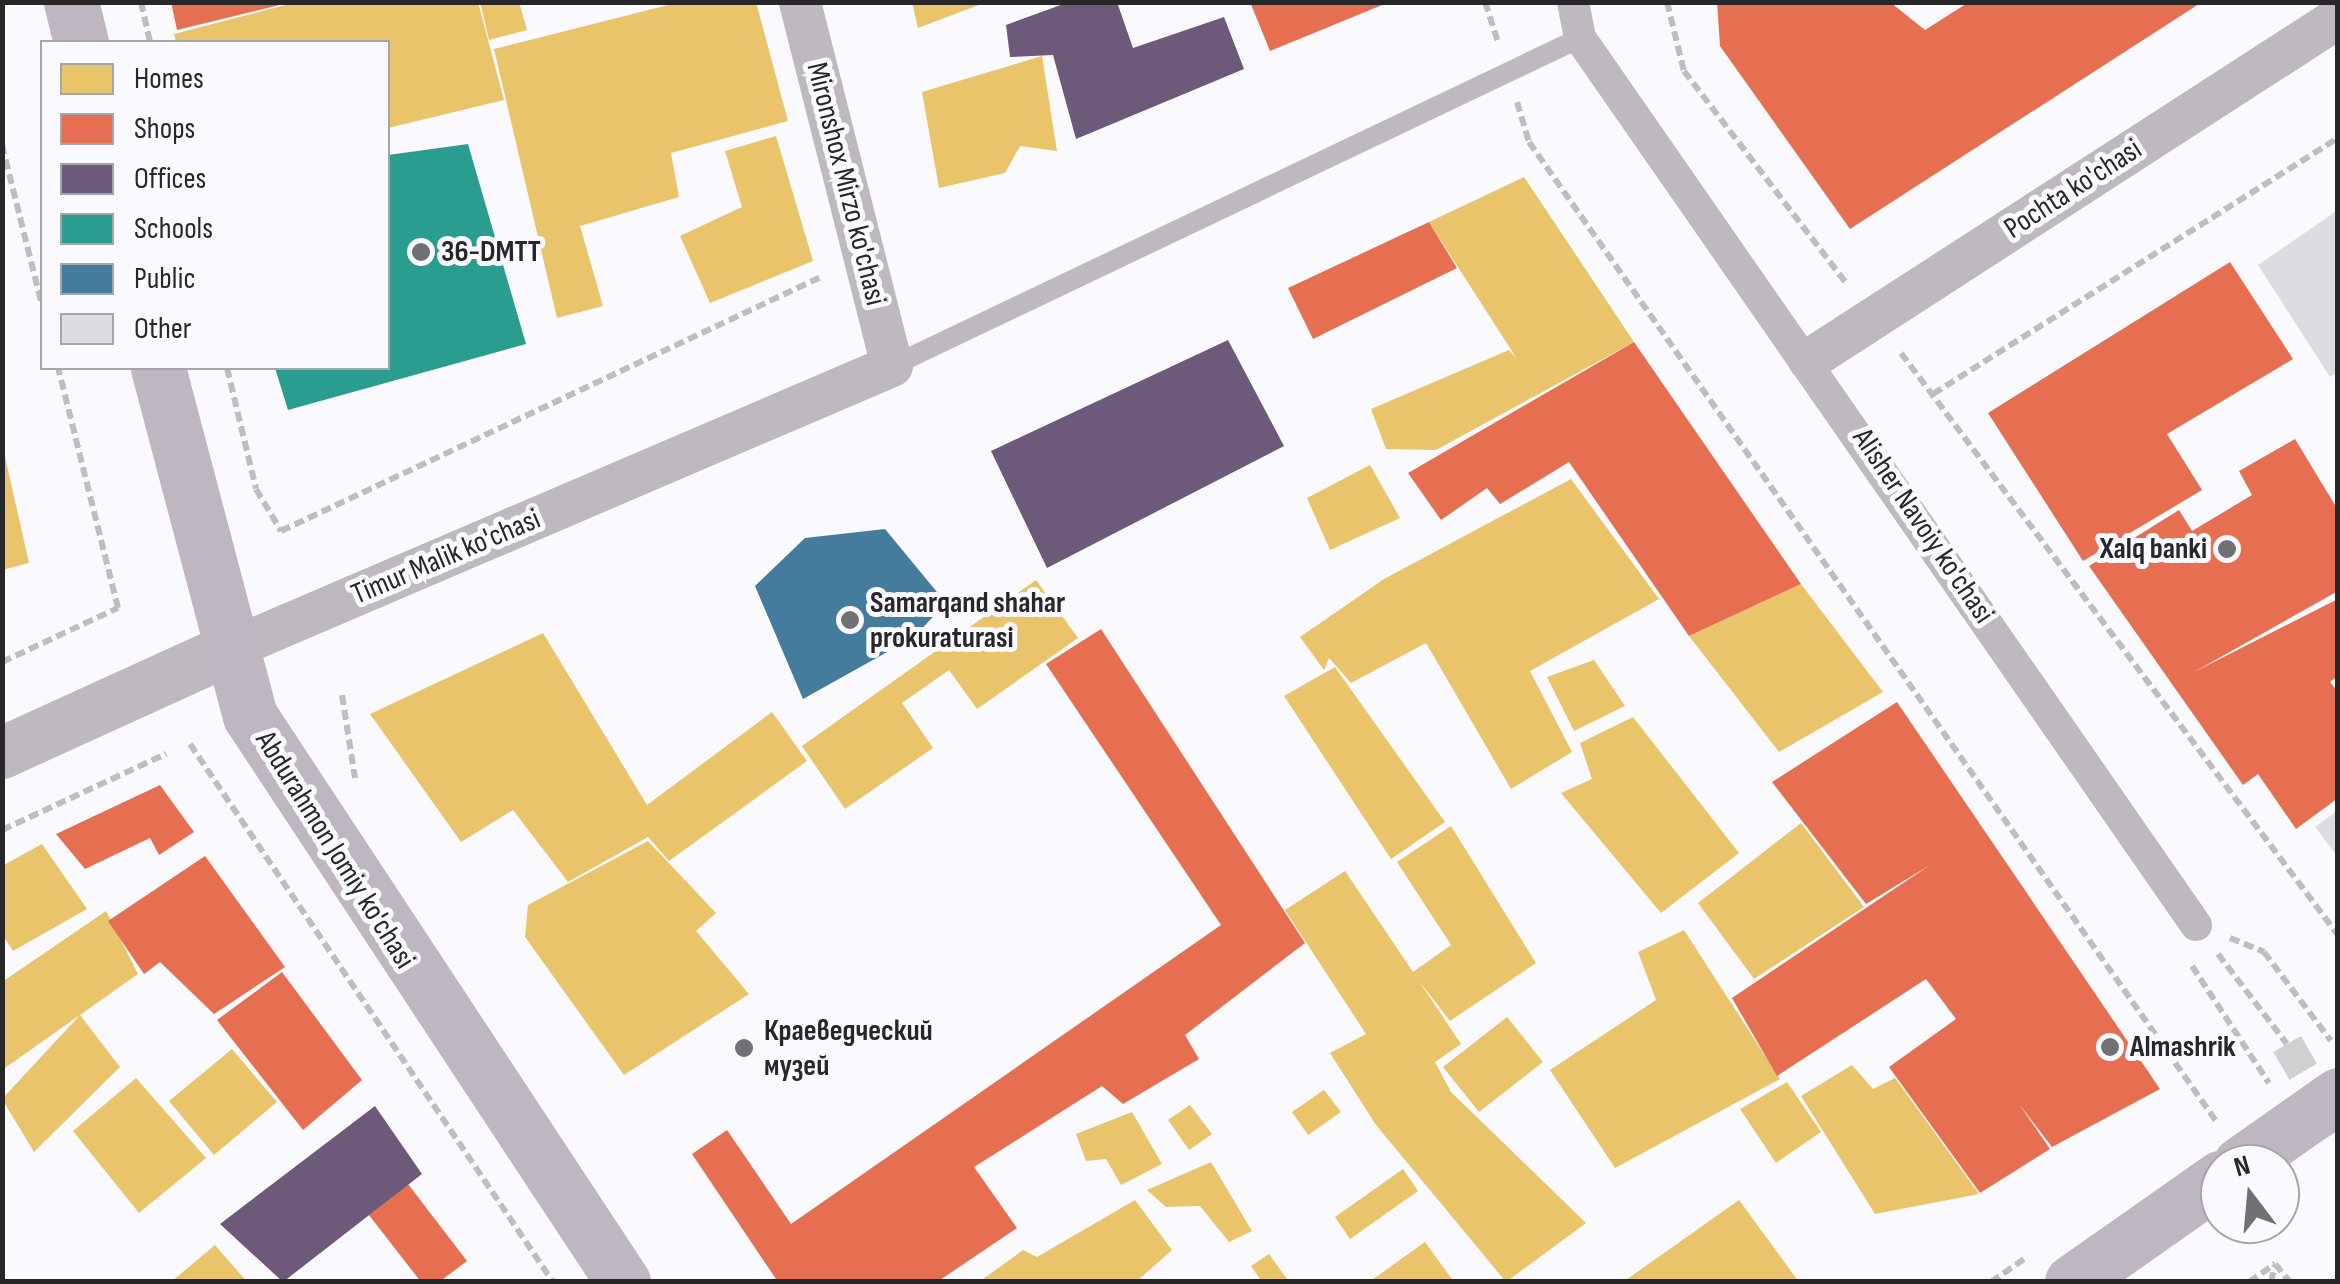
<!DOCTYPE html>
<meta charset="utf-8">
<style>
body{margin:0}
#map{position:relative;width:2340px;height:1284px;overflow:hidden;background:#fafafe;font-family:"Sofia Sans Condensed",sans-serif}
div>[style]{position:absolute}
.homes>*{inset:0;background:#e9c46a}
.shops>*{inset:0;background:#e76f51}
.offices>*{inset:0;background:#6d597a}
.schools>*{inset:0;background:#2a9d8f}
.public>*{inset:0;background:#457b9d}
.building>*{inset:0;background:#dcdde0}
.pedestrian-tunnel>*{height:32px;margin-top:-16px;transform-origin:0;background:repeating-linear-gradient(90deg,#d0d0d3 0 32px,transparent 0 48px)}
.path>*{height:6px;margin-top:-3px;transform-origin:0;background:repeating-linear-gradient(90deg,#bebdc2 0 10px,transparent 0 15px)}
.service>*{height:20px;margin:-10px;padding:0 10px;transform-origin:10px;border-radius:10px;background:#beb9c1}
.pedestrian>*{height:32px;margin:-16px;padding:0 16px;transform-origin:16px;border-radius:16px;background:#beb9c1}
.minor>*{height:42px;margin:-21px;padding:0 21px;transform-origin:21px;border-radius:21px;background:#beb9c1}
.tertiary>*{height:52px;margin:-26px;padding:0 26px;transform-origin:26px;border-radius:26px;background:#beb9c1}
.secondary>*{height:55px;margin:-27.5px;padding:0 27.5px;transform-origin:27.5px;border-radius:27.5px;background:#beb7c1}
.dots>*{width:28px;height:28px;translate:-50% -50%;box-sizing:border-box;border:5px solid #f9f9ff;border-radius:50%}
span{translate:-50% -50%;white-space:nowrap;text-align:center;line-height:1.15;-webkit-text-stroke:10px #f9f9ff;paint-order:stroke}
.street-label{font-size:30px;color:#272729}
.poi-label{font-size:30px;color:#272729;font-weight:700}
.left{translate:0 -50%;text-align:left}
.right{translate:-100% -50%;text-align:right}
.frame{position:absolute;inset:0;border:5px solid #272729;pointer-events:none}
.legend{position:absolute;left:40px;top:40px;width:350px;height:330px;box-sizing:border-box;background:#f9f9ff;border:2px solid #a5a5a9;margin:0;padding:12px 18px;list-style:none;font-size:30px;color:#272729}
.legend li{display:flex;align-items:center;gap:20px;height:50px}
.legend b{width:50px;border:2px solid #a5a5a9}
.north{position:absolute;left:2200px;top:1144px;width:100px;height:100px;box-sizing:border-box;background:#f9f9ff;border:2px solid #a5a5a9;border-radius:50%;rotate:344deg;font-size:28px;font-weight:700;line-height:40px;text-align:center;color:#272729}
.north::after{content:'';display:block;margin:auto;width:35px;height:45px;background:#717174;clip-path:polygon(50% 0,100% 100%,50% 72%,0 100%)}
</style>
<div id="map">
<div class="homes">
<i style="clip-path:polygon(297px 2px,478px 2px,504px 100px,388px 128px,388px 42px,176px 42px,174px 34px)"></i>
<i style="clip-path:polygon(480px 2px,519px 2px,527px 30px,489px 40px)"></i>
<i style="clip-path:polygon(680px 2px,756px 2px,788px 121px,671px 153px,679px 197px,580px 226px,603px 306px,557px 318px,494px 49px)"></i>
<i style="clip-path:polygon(912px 2px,984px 2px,984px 3px,918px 28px)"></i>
<i style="clip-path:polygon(1042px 56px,1057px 151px,1020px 146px,1005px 173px,939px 188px,922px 92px)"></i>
<i style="clip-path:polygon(776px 136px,813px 261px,710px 303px,680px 236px,742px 207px,725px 151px)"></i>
<i style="clip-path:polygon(1524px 177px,1634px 342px,1436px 450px,1386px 449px,1371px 409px,1509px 350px,1517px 359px,1429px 222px)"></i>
<i style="clip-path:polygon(2px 443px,29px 563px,2px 570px)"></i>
<i style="clip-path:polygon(1370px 465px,1400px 518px,1330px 550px,1307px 498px)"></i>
<i style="clip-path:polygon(1571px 479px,1659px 599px,1530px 671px,1572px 752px,1511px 789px,1426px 643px,1351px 683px,1329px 658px,1324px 670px,1300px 637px,1384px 579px)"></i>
<i style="clip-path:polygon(1036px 580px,1078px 638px,977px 709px,949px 670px,902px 703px,933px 748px,845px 809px,802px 746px)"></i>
<i style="clip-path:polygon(1801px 584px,1883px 692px,1779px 752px,1689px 636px)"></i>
<i style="clip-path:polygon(543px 633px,647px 805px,772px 712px,807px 761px,669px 861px,648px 837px,568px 882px,513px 810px,461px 842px,370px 714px)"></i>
<i style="clip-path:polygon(1594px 660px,1625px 706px,1574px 731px,1547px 677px)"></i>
<i style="clip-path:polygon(1335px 667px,1445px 822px,1391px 859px,1284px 696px)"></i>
<i style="clip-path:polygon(1633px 717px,1739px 853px,1661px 913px,1561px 793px,1592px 779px,1580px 743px)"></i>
<i style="clip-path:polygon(1801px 823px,1864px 907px,1754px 979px,1698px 903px)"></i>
<i style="clip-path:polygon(1451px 826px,1536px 963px,1450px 1021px,1419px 981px,1461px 1044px,1435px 1062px,1451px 1092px,1586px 1223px,1506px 1282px,1376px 1125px,1330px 1053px,1366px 1034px,1285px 910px,1345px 871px,1413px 972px,1451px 945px,1397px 862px)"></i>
<i style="clip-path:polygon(648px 841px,716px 913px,696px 931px,749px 994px,624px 1075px,525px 937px,528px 905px)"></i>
<i style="clip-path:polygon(42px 844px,87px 909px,13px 951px,2px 934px,2px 866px)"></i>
<i style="clip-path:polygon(106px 911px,138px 974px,80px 1015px,120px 1067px,34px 1152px,2px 1099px,80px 1015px,2px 1070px,2px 982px)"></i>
<i style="clip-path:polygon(1684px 930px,1780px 1079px,1615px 1168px,1550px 1070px,1656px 1000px,1638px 952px)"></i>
<i style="clip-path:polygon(1507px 1017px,1543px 1062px,1479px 1112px,1443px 1067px)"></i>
<i style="clip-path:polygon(232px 1049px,277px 1102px,214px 1155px,169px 1101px)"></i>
<i style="clip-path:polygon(1852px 1065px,1873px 1089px,1895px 1078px,1979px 1194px,1875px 1214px,1801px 1096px)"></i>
<i style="clip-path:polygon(136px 1078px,206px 1158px,139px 1213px,73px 1131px)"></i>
<i style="clip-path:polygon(1787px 1082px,1821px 1132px,1776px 1163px,1740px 1109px)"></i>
<i style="clip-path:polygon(1324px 1090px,1341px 1112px,1308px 1135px,1292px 1112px)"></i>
<i style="clip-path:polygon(1190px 1105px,1212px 1134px,1189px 1150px,1168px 1120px)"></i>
<i style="clip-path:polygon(1132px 1112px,1162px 1164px,1121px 1185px,1106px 1159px,1086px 1161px,1076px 1134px)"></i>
<i style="clip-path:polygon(1211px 1162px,1252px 1231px,1229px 1242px,1200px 1206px,1166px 1207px,1147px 1190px)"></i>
<i style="clip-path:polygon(1403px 1169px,1418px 1191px,1350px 1239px,1335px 1217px)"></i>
<i style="clip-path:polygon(1135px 1200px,1172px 1250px,1136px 1282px,979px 1282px,1023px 1250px,1037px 1257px)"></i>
<i style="clip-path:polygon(1739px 1200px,1799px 1282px,1623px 1282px)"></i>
<i style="clip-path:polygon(1425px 1242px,1454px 1282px,1369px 1282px)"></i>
<i style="clip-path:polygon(215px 1245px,247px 1282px,171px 1282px)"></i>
<i style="clip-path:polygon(1269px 1254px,1289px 1282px,1262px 1282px,1251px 1266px)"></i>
</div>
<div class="shops">
<i style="clip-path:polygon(171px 2px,284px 2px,284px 4px,177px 30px)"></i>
<i style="clip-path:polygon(1250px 2px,1387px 2px,1387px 3px,1270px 51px)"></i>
<i style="clip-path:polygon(1717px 2px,1890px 2px,1925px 30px,1969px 2px,2202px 2px,1850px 229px,1720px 46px)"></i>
<i style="clip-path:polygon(1429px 222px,1457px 268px,1313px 339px,1288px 288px)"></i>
<i style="clip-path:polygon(2230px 262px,2293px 359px,2167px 434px,2202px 490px,2083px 561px,1988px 413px)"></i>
<i style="clip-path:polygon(1634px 342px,1801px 584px,1689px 636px,1569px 462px,1500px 504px,1487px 488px,1441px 520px,1408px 473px)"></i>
<i style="clip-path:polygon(2295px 439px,2338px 510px,2338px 591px,2194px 672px,2338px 599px,2338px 676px,2330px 682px,2338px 692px,2338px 798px,2296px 829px,2258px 774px,2243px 785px,2089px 566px,2179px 510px,2192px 531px,2252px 495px,2239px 471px)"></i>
<i style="clip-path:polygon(1101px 629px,1305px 943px,1185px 1035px,1199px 1059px,1123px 1104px,1102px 1086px,974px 1167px,1017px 1228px,937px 1282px,778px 1282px,692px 1154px,727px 1130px,791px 1224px,1221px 925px,1046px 664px)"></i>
<i style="clip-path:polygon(1897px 702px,2160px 1089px,2052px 1147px,2019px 1104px,2050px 1149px,1980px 1193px,1889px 1067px,1956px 1019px,1926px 979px,1777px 1076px,1732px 998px,1930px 865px,1866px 904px,1772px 782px)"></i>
<i style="clip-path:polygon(160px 785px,194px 832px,159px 855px,150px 838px,85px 869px,56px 834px)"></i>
<i style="clip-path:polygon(205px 856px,285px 967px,214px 1014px,160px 962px,144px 974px,108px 921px)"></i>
<i style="clip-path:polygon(282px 972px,362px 1080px,303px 1130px,217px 1020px)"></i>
<i style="clip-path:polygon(408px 1184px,467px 1261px,439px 1282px,421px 1282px,369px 1215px)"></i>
</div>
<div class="offices">
<i style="clip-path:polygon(1069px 2px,1117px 2px,1133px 48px,1224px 17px,1244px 69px,1076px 139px,1053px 55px,1010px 57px,1006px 25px)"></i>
<i style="clip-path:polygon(1228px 340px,1284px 446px,1047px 568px,991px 451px)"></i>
<i style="clip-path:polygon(375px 1106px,422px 1174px,283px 1282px,220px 1224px)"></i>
</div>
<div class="schools">
<i style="clip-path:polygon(468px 144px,526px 344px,288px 410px,275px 368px,388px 368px,388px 155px)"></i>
</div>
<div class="public">
<i style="clip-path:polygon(885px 529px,946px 603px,914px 637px,803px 699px,755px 586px,805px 538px)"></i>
</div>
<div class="building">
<i style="clip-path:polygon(2338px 210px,2338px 372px,2330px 377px,2258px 265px)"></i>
<i style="clip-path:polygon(2338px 810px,2338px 857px,2315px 827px)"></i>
</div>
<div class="pedestrian-tunnel">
<i style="left:2287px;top:1044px;width:101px;rotate:59.6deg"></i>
</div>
<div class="path">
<i style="left:141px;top:2px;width:41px;rotate:77.3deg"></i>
<i style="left:1485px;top:2px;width:42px;rotate:72deg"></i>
<i style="left:1667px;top:2px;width:71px;rotate:76.2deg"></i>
<i style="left:1684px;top:71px;width:268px;rotate:52.6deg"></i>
<i style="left:1517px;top:102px;width:42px;rotate:73.3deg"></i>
<i style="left:1529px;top:142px;width:1196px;rotate:54.94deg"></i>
<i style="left:2px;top:145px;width:165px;rotate:76deg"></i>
<i style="left:1901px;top:353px;width:728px;rotate:53.1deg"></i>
<i style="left:227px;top:368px;width:124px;rotate:76.5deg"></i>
<i style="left:256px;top:489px;width:49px;rotate:59.2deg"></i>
<i style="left:281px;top:531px;width:599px;rotate:-25.2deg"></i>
<i style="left:1933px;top:394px;width:479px;rotate:-32.3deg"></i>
<i style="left:2px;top:662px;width:128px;rotate:-25deg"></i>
<i style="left:118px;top:608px;width:247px;rotate:-104deg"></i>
<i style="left:342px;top:695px;width:84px;rotate:81.1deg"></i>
<i style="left:190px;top:744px;width:649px;rotate:55.99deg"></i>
<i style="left:2px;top:830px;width:181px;rotate:-24.9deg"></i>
<i style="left:2230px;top:938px;width:37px;rotate:22deg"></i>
<i style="left:2264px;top:952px;width:111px;rotate:53deg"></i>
<i style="left:2218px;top:954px;width:113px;rotate:52.5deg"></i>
<i style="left:2192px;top:966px;width:140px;rotate:56.7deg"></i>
<i style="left:1991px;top:1282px;width:44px;rotate:-34.8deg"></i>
<i style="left:2249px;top:1282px;width:32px;rotate:-35deg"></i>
<i style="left:2275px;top:1264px;width:23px;rotate:50deg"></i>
<i style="left:2271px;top:1282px;width:17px;rotate:-77deg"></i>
</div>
<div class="service">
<i style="left:892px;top:366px;width:762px;rotate:-25.49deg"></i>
</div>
<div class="pedestrian">
<i style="left:1573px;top:2px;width:37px;rotate:79deg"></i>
<i style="left:1580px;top:38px;width:1080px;rotate:55.22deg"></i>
</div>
<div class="minor">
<i style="left:1809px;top:360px;width:630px;rotate:-32.88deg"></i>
<i style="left:226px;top:651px;width:724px;rotate:-23.17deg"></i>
<i style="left:892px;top:366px;width:375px;rotate:-104.2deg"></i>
</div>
<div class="tertiary">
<i style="left:2px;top:753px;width:246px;rotate:-24.5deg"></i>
</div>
<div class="secondary">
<i style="left:71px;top:2px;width:41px;rotate:76deg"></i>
<i style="left:158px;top:368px;width:360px;rotate:75.2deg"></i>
<i style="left:250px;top:716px;width:678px;rotate:56.61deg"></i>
<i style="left:2240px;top:1164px;width:120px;rotate:-35.1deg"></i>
<i style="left:2072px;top:1282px;width:181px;rotate:-35.1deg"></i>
</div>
<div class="dots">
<i style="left:421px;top:252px;background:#717174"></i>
<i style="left:2227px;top:549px;background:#717174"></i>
<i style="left:850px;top:620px;background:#717174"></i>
<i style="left:2110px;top:1047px;background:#717174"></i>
<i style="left:744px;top:1048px;background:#717174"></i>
</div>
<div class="street-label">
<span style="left:846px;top:184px;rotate:76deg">Mironshox Mirzo ko'chasi</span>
<span style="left:2073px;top:189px;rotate:-33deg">Pochta ko'chasi</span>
<span style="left:1923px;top:526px;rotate:56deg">Alisher Navoiy ko'chasi</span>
<span style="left:446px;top:557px;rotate:-23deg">Timur Malik ko'chasi</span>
<span style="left:335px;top:850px;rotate:58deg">Abdurahmon Jomiy ko'chasi</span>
</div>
<div class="poi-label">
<span class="left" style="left:441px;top:252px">36-DMTT</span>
<span class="right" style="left:2207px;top:549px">Xalq banki</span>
<span class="left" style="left:870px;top:620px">Samarqand shahar<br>prokuraturasi</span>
<span class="left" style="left:764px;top:1048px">Краеведческий<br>музей</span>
<span class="left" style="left:2130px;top:1047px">Almashrik</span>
</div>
<div class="frame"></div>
<ul class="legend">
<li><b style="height:28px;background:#e9c46a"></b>Homes</li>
<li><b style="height:28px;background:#e76f51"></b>Shops</li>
<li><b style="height:28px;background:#6d597a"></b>Offices</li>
<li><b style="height:28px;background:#2a9d8f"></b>Schools</li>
<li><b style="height:28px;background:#457b9d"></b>Public</li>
<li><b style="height:28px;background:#dcdde0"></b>Other</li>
</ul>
<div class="north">N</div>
</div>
